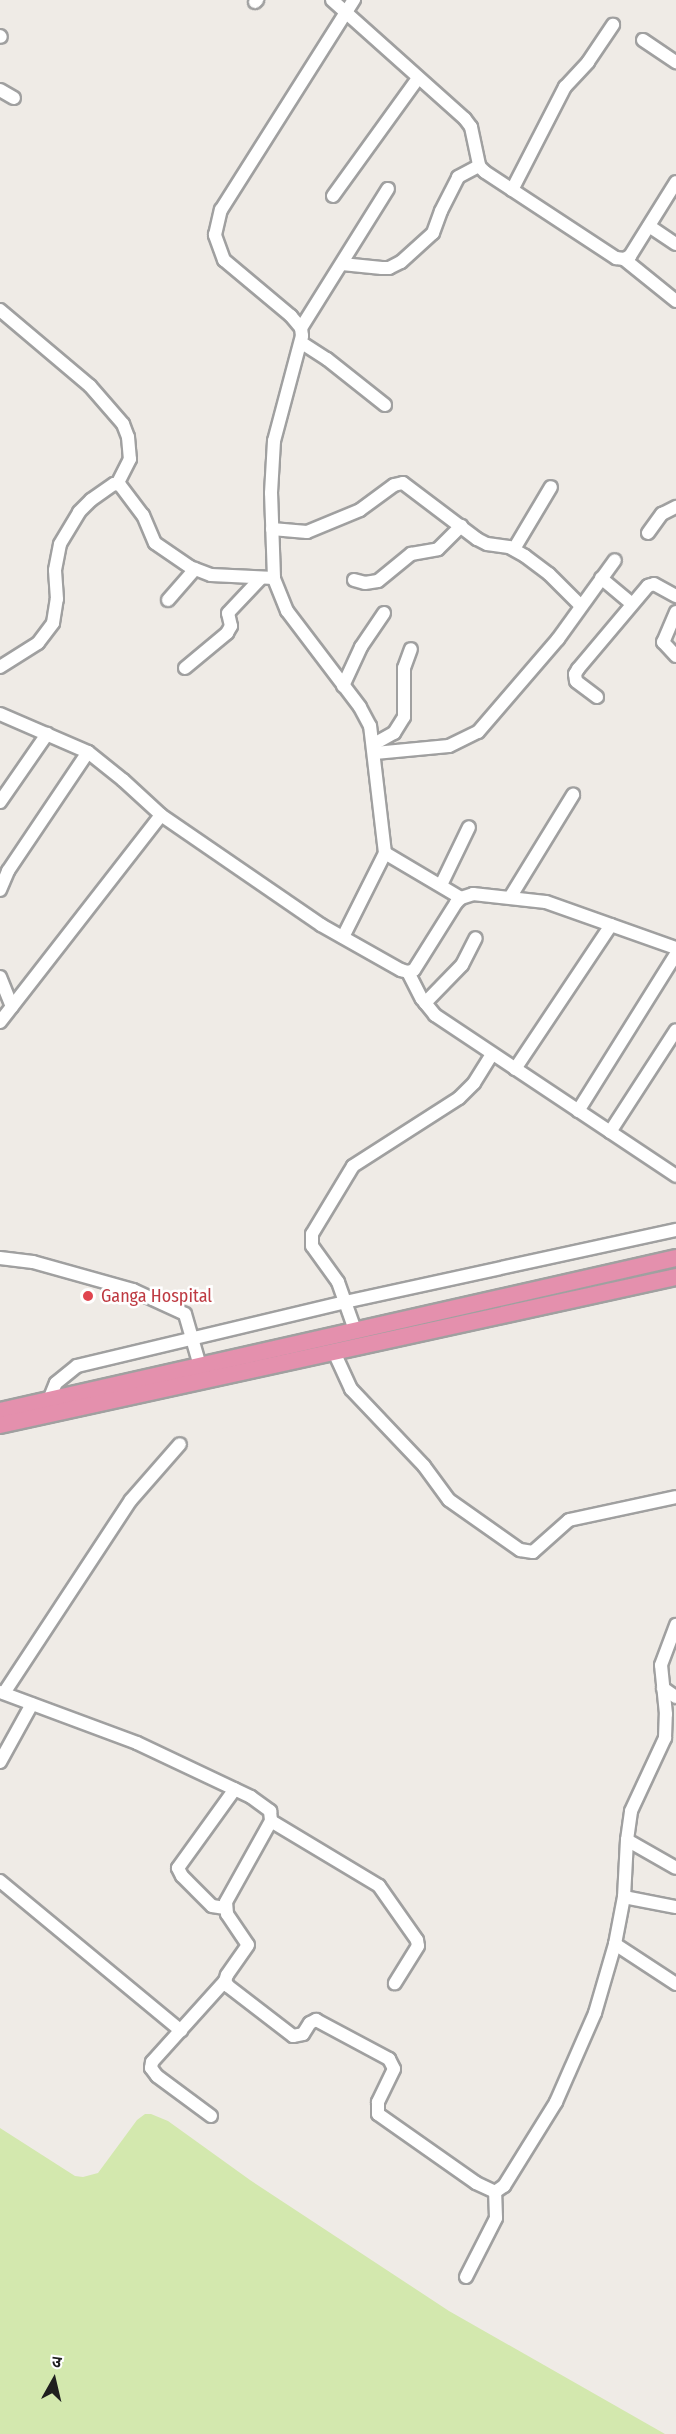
<!DOCTYPE html>
<meta charset="utf-8">
<style>
body{margin:0}
#map{position:relative;width:676px;height:2434px;overflow:hidden;background:#efebe6;font-family:"Fira Sans Condensed","Noto Sans Devanagari",sans-serif}
div>[style]{position:absolute}
.grass>*{inset:0;background:#d3e8ae}
.roads{filter:drop-shadow(2px 0 #a0a0a0) drop-shadow(-2px 0 #a0a0a0) drop-shadow(0 2px #a0a0a0) drop-shadow(0 -2px #a0a0a0)}
.minor>*{height:12px;margin:-6px;padding:0 6px;transform-origin:6px;border-radius:6px;background:#fff}
.highway>*{height:16px;margin:-8px;padding:0 8px;transform-origin:8px;border-radius:8px;background:#e490ad}
.dots>*{width:16px;height:16px;translate:-50% -50%;box-sizing:border-box;border:3px solid #fff;border-radius:50%}
span{translate:-50% -50%;white-space:nowrap;text-align:center;line-height:1.15;-webkit-text-stroke:5px #fff;paint-order:stroke}
.health-label{font-size:18px;color:#be3a42}
.left{translate:0 -50%;text-align:left}
.north{position:absolute;left:24px;top:2350px;width:60px;height:60px;-webkit-text-stroke:4px #fff;paint-order:stroke;rotate:8deg;font-size:16px;font-weight:700;line-height:24px;text-align:center;color:#1f1f1f}
.north::after{content:'';display:block;margin:auto;width:21px;height:27px;background:#1f1f1f;clip-path:polygon(50% 0,100% 100%,50% 72%,0 100%)}
</style>
<div id="map">
<div class="grass">
<i style="clip-path:polygon(145px 2114px,151px 2114px,168px 2121px,250px 2180px,449px 2311px,665px 2434px,0 2434px,0 2128px,75px 2176px,83px 2177px,98px 2173px,137px 2120px)"></i>
</div>
<div class="roads">
<div class="minor">
<i style="left:332px;top:0;width:178px;rotate:41.8deg"></i>
<i style="left:465px;top:119px;width:10px;rotate:53deg"></i>
<i style="left:471px;top:127px;width:40px;rotate:78deg"></i>
<i style="left:479px;top:166px;width:8px;rotate:45deg"></i>
<i style="left:485px;top:172px;width:157px;rotate:33.3deg"></i>
<i style="left:616px;top:258px;width:8px;rotate:7deg"></i>
<i style="left:624px;top:259px;width:7px;rotate:-27deg"></i>
<i style="left:630px;top:256px;width:87px;rotate:-58.1deg"></i>
<i style="left:255px;top:2px;width:3px;rotate:-45deg"></i>
<i style="left:0;top:36px;width:1px;rotate:45deg"></i>
<i style="left:643px;top:40px;width:40px;rotate:34deg"></i>
<i style="left:0;top:90px;width:16px;rotate:30deg"></i>
<i style="left:512px;top:190px;width:116px;rotate:-62.8deg"></i>
<i style="left:565px;top:87px;width:34px;rotate:-47deg"></i>
<i style="left:588px;top:62px;width:45px;rotate:-56deg"></i>
<i style="left:333px;top:196px;width:145px;rotate:-54.2deg"></i>
<i style="left:649px;top:226px;width:32px;rotate:34deg"></i>
<i style="left:624px;top:259px;width:67px;rotate:38.9deg"></i>
<i style="left:342px;top:264px;width:40px;rotate:5.7deg"></i>
<i style="left:382px;top:268px;width:7px"></i>
<i style="left:389px;top:268px;width:13px;rotate:-27deg"></i>
<i style="left:401px;top:262px;width:43px;rotate:-42.2deg"></i>
<i style="left:433px;top:233px;width:23px;rotate:-70deg"></i>
<i style="left:441px;top:211px;width:38px;rotate:-63deg"></i>
<i style="left:458px;top:177px;width:24px;rotate:-28deg"></i>
<i style="left:0;top:310px;width:118px;rotate:40.2deg"></i>
<i style="left:90px;top:386px;width:50px;rotate:49deg"></i>
<i style="left:123px;top:424px;width:14px;rotate:69deg"></i>
<i style="left:128px;top:437px;width:22px;rotate:85deg"></i>
<i style="left:130px;top:459px;width:28px;rotate:117deg"></i>
<i style="left:301px;top:328px;width:164px;rotate:-58deg"></i>
<i style="left:302px;top:343px;width:30px;rotate:33deg"></i>
<i style="left:327px;top:359px;width:74px;rotate:38.4deg"></i>
<i style="left:272px;top:529px;width:35px;rotate:5deg"></i>
<i style="left:307px;top:532px;width:57px;rotate:-22.5deg"></i>
<i style="left:360px;top:510px;width:42px;rotate:-36.3deg"></i>
<i style="left:394px;top:485px;width:9px;rotate:-13deg"></i>
<i style="left:403px;top:483px;width:93px;rotate:37.1deg"></i>
<i style="left:477px;top:539px;width:11px;rotate:27deg"></i>
<i style="left:487px;top:544px;width:22px;rotate:8deg"></i>
<i style="left:509px;top:547px;width:18px;rotate:29deg"></i>
<i style="left:525px;top:556px;width:30px;rotate:37deg"></i>
<i style="left:549px;top:574px;width:45px;rotate:45deg"></i>
<i style="left:648px;top:533px;width:24px;rotate:-54deg"></i>
<i style="left:662px;top:514px;width:16px;rotate:-27deg"></i>
<i style="left:514px;top:549px;width:72px;rotate:-59.2deg"></i>
<i style="left:601px;top:578px;width:40px;rotate:40deg"></i>
<i style="left:354px;top:580px;width:11px;rotate:15deg"></i>
<i style="left:365px;top:583px;width:13px;rotate:-9deg"></i>
<i style="left:378px;top:581px;width:43px;rotate:-39.3deg"></i>
<i style="left:411px;top:554px;width:27px;rotate:-10deg"></i>
<i style="left:438px;top:549px;width:33px;rotate:-45deg"></i>
<i style="left:168px;top:600px;width:41px;rotate:-48.9deg"></i>
<i style="left:676px;top:612px;width:33px;rotate:113deg"></i>
<i style="left:663px;top:642px;width:19px;rotate:47deg"></i>
<i style="left:0;top:667px;width:45px;rotate:-32.3deg"></i>
<i style="left:38px;top:643px;width:25px;rotate:-53deg"></i>
<i style="left:53px;top:623px;width:24px;rotate:-81deg"></i>
<i style="left:57px;top:599px;width:29px;rotate:-94deg"></i>
<i style="left:55px;top:570px;width:26px;rotate:-79deg"></i>
<i style="left:60px;top:544px;width:37px;rotate:-59deg"></i>
<i style="left:79px;top:512px;width:17px;rotate:-45deg"></i>
<i style="left:91px;top:500px;width:28px;rotate:-35deg"></i>
<i style="left:114px;top:484px;width:6px;rotate:9deg"></i>
<i style="left:120px;top:485px;width:38px;rotate:53deg"></i>
<i style="left:143px;top:515px;width:30px;rotate:67deg"></i>
<i style="left:155px;top:543px;width:42px;rotate:34.4deg"></i>
<i style="left:190px;top:567px;width:22px;rotate:21deg"></i>
<i style="left:211px;top:575px;width:63px;rotate:2.7deg"></i>
<i style="left:185px;top:668px;width:55px;rotate:-39.8deg"></i>
<i style="left:227px;top:633px;width:8px;rotate:-60deg"></i>
<i style="left:231px;top:626px;width:13px;rotate:-103deg"></i>
<i style="left:228px;top:613px;width:48px;rotate:-46.7deg"></i>
<i style="left:343px;top:686px;width:43px;rotate:-65.2deg"></i>
<i style="left:361px;top:647px;width:41px;rotate:-55.9deg"></i>
<i style="left:597px;top:697px;width:26px;rotate:-143deg"></i>
<i style="left:576px;top:681px;width:7px;rotate:-98deg"></i>
<i style="left:575px;top:674px;width:6px;rotate:-59deg"></i>
<i style="left:578px;top:669px;width:109px;rotate:-49.9deg"></i>
<i style="left:648px;top:586px;width:6px;rotate:-18deg"></i>
<i style="left:654px;top:584px;width:25px;rotate:29deg"></i>
<i style="left:0;top:714px;width:96px;rotate:23.4deg"></i>
<i style="left:88px;top:752px;width:45px;rotate:38.7deg"></i>
<i style="left:123px;top:780px;width:52px;rotate:42.6deg"></i>
<i style="left:161px;top:815px;width:194px;rotate:34.5deg"></i>
<i style="left:321px;top:925px;width:92px;rotate:29.4deg"></i>
<i style="left:401px;top:970px;width:7px;rotate:16deg"></i>
<i style="left:408px;top:972px;width:6px;rotate:-18deg"></i>
<i style="left:414px;top:970px;width:79px;rotate:-57.9deg"></i>
<i style="left:456px;top:903px;width:7px;rotate:-45deg"></i>
<i style="left:461px;top:898px;width:13px;rotate:-18deg"></i>
<i style="left:473px;top:894px;width:73px;rotate:6.3deg"></i>
<i style="left:546px;top:902px;width:138px;rotate:19.5deg"></i>
<i style="left:374px;top:744px;width:23px;rotate:-29deg"></i>
<i style="left:394px;top:733px;width:19px;rotate:-58deg"></i>
<i style="left:404px;top:717px;width:49px;rotate:-90deg"></i>
<i style="left:404px;top:668px;width:20px;rotate:-70deg"></i>
<i style="left:375px;top:753px;width:74px;rotate:-5.4deg"></i>
<i style="left:449px;top:746px;width:32px;rotate:-26deg"></i>
<i style="left:478px;top:732px;width:123px;rotate:-49.3deg"></i>
<i style="left:558px;top:639px;width:97px;rotate:-54.2deg"></i>
<i style="left:0;top:802px;width:83px;rotate:-55.3deg"></i>
<i style="left:385px;top:853px;width:88px;rotate:30.6deg"></i>
<i style="left:441px;top:885px;width:64px;rotate:-64.2deg"></i>
<i style="left:0;top:890px;width:21px;rotate:-67deg"></i>
<i style="left:8px;top:871px;width:143px;rotate:-56.1deg"></i>
<i style="left:511px;top:896px;width:119px;rotate:-58.5deg"></i>
<i style="left:343px;top:937px;width:94px;rotate:-63.4deg"></i>
<i style="left:385px;top:853px;width:128px;rotate:-96.7deg"></i>
<i style="left:370px;top:726px;width:21px;rotate:-118deg"></i>
<i style="left:360px;top:707px;width:121px;rotate:-127.2deg"></i>
<i style="left:287px;top:611px;width:35px;rotate:-112deg"></i>
<i style="left:274px;top:578px;width:85px;rotate:-92deg"></i>
<i style="left:271px;top:493px;width:52px;rotate:-86.7deg"></i>
<i style="left:274px;top:441px;width:109px;rotate:-75.1deg"></i>
<i style="left:302px;top:336px;width:8px;rotate:-97deg"></i>
<i style="left:301px;top:328px;width:16px;rotate:-130deg"></i>
<i style="left:291px;top:316px;width:87px;rotate:-140.1deg"></i>
<i style="left:224px;top:260px;width:27px;rotate:-110deg"></i>
<i style="left:215px;top:235px;width:26px;rotate:-77deg"></i>
<i style="left:221px;top:210px;width:249px;rotate:-57.7deg"></i>
<i style="left:408px;top:972px;width:30px;rotate:63deg"></i>
<i style="left:422px;top:999px;width:21px;rotate:51deg"></i>
<i style="left:435px;top:1015px;width:290px;rotate:33.7deg"></i>
<i style="left:0;top:977px;width:32px;rotate:68deg"></i>
<i style="left:425px;top:1003px;width:53px;rotate:-45.8deg"></i>
<i style="left:462px;top:965px;width:30px;rotate:-63deg"></i>
<i style="left:0;top:1022px;width:262px;rotate:-52.1deg"></i>
<i style="left:515px;top:1069px;width:173px;rotate:-56.3deg"></i>
<i style="left:578px;top:1111px;width:185px;rotate:-58deg"></i>
<i style="left:610px;top:1132px;width:121px;rotate:-57.1deg"></i>
<i style="left:0;top:1258px;width:33px;rotate:7deg"></i>
<i style="left:33px;top:1262px;width:104px;rotate:15.6deg"></i>
<i style="left:133px;top:1290px;width:57px;rotate:24.8deg"></i>
<i style="left:185px;top:1314px;width:54px;rotate:73.9deg"></i>
<i style="left:355px;top:1330px;width:51px;rotate:-109.5deg"></i>
<i style="left:338px;top:1282px;width:44px;rotate:-125.8deg"></i>
<i style="left:312px;top:1246px;width:12px;rotate:-90deg"></i>
<i style="left:312px;top:1234px;width:79px;rotate:-58.9deg"></i>
<i style="left:353px;top:1166px;width:126px;rotate:-32.7deg"></i>
<i style="left:459px;top:1098px;width:21px;rotate:-45deg"></i>
<i style="left:474px;top:1083px;width:34px;rotate:-58deg"></i>
<i style="left:334px;top:1352px;width:41px;rotate:65.3deg"></i>
<i style="left:351px;top:1389px;width:106px;rotate:46.5deg"></i>
<i style="left:424px;top:1466px;width:42px;rotate:53.7deg"></i>
<i style="left:449px;top:1500px;width:87px;rotate:35.2deg"></i>
<i style="left:520px;top:1550px;width:13px;rotate:9deg"></i>
<i style="left:533px;top:1552px;width:48px;rotate:-41.6deg"></i>
<i style="left:569px;top:1520px;width:109px;rotate:-12.1deg"></i>
<i style="left:49px;top:1400px;width:18px;rotate:-68deg"></i>
<i style="left:56px;top:1383px;width:27px;rotate:-39deg"></i>
<i style="left:77px;top:1366px;width:276px;rotate:-13.4deg"></i>
<i style="left:345px;top:1302px;width:339px;rotate:-12.3deg"></i>
<i style="left:663px;top:1688px;width:16px;rotate:35deg"></i>
<i style="left:0;top:1692px;width:146px;rotate:20.4deg"></i>
<i style="left:137px;top:1743px;width:126px;rotate:25.3deg"></i>
<i style="left:251px;top:1797px;width:24px;rotate:36deg"></i>
<i style="left:270px;top:1811px;width:10px;rotate:84deg"></i>
<i style="left:271px;top:1821px;width:93px;rotate:119.1deg"></i>
<i style="left:226px;top:1902px;width:12px;rotate:85deg"></i>
<i style="left:227px;top:1914px;width:37px;rotate:56deg"></i>
<i style="left:248px;top:1945px;width:37px;rotate:125deg"></i>
<i style="left:227px;top:1975px;width:6px;rotate:108deg"></i>
<i style="left:225px;top:1981px;width:6px;rotate:59deg"></i>
<i style="left:228px;top:1986px;width:82px;rotate:37.6deg"></i>
<i style="left:293px;top:2036px;width:10px;rotate:-11deg"></i>
<i style="left:303px;top:2034px;width:13px;rotate:-58deg"></i>
<i style="left:310px;top:2023px;width:7px;rotate:-27deg"></i>
<i style="left:316px;top:2020px;width:83px;rotate:28.1deg"></i>
<i style="left:389px;top:2059px;width:11px;rotate:63deg"></i>
<i style="left:394px;top:2069px;width:37px;rotate:116deg"></i>
<i style="left:378px;top:2102px;width:12px;rotate:90deg"></i>
<i style="left:378px;top:2114px;width:120px;rotate:35.1deg"></i>
<i style="left:476px;top:2183px;width:21px;rotate:25deg"></i>
<i style="left:495px;top:2192px;width:11px;rotate:-34deg"></i>
<i style="left:504px;top:2186px;width:99px;rotate:-58.2deg"></i>
<i style="left:556px;top:2102px;width:97px;rotate:-66.3deg"></i>
<i style="left:595px;top:2013px;width:72px;rotate:-73.8deg"></i>
<i style="left:615px;top:1944px;width:48px;rotate:-79.2deg"></i>
<i style="left:624px;top:1897px;width:57px;rotate:-87deg"></i>
<i style="left:627px;top:1840px;width:29px;rotate:-82deg"></i>
<i style="left:631px;top:1811px;width:81px;rotate:-65deg"></i>
<i style="left:665px;top:1738px;width:24px;rotate:-88deg"></i>
<i style="left:666px;top:1714px;width:49px;rotate:-95.8deg"></i>
<i style="left:661px;top:1665px;width:43px;rotate:-69.4deg"></i>
<i style="left:4px;top:1693px;width:231px;rotate:-56.7deg"></i>
<i style="left:131px;top:1500px;width:74px;rotate:-48.8deg"></i>
<i style="left:0;top:1762px;width:66px;rotate:-61.1deg"></i>
<i style="left:271px;top:1821px;width:126px;rotate:31deg"></i>
<i style="left:379px;top:1886px;width:66px;rotate:54.9deg"></i>
<i style="left:417px;top:1940px;width:6px;rotate:81deg"></i>
<i style="left:418px;top:1946px;width:44px;rotate:121.9deg"></i>
<i style="left:627px;top:1840px;width:56px;rotate:29.7deg"></i>
<i style="left:0;top:1881px;width:235px;rotate:39.6deg"></i>
<i style="left:624px;top:1897px;width:53px;rotate:10.9deg"></i>
<i style="left:225px;top:1908px;width:13px;rotate:-171deg"></i>
<i style="left:212px;top:1906px;width:42px;rotate:-135deg"></i>
<i style="left:182px;top:1876px;width:9px;rotate:-117deg"></i>
<i style="left:178px;top:1868px;width:97px;rotate:-54.2deg"></i>
<i style="left:615px;top:1944px;width:73px;rotate:33.3deg"></i>
<i style="left:211px;top:2116px;width:67px;rotate:-143.5deg"></i>
<i style="left:157px;top:2076px;width:10px;rotate:-127deg"></i>
<i style="left:151px;top:2068px;width:6px;rotate:-81deg"></i>
<i style="left:152px;top:2062px;width:109px;rotate:-48deg"></i>
<i style="left:466px;top:2277px;width:66px;rotate:-63deg"></i>
<i style="left:496px;top:2218px;width:26px;rotate:-92deg"></i>
</div>
<div class="highway">
<i style="left:0;top:1411px;width:693px;rotate:-12.75deg"></i>
<i style="left:0;top:1425px;width:692px;rotate:-12.35deg"></i>
</div>
</div>
<div class="dots">
<i style="left:88px;top:1296px;background:#e0444e"></i>
</div>
<div class="health-label">
<span class="left" style="left:101px;top:1296px">Ganga Hospital</span>
</div>
<div class="north">उ</div>
</div>
